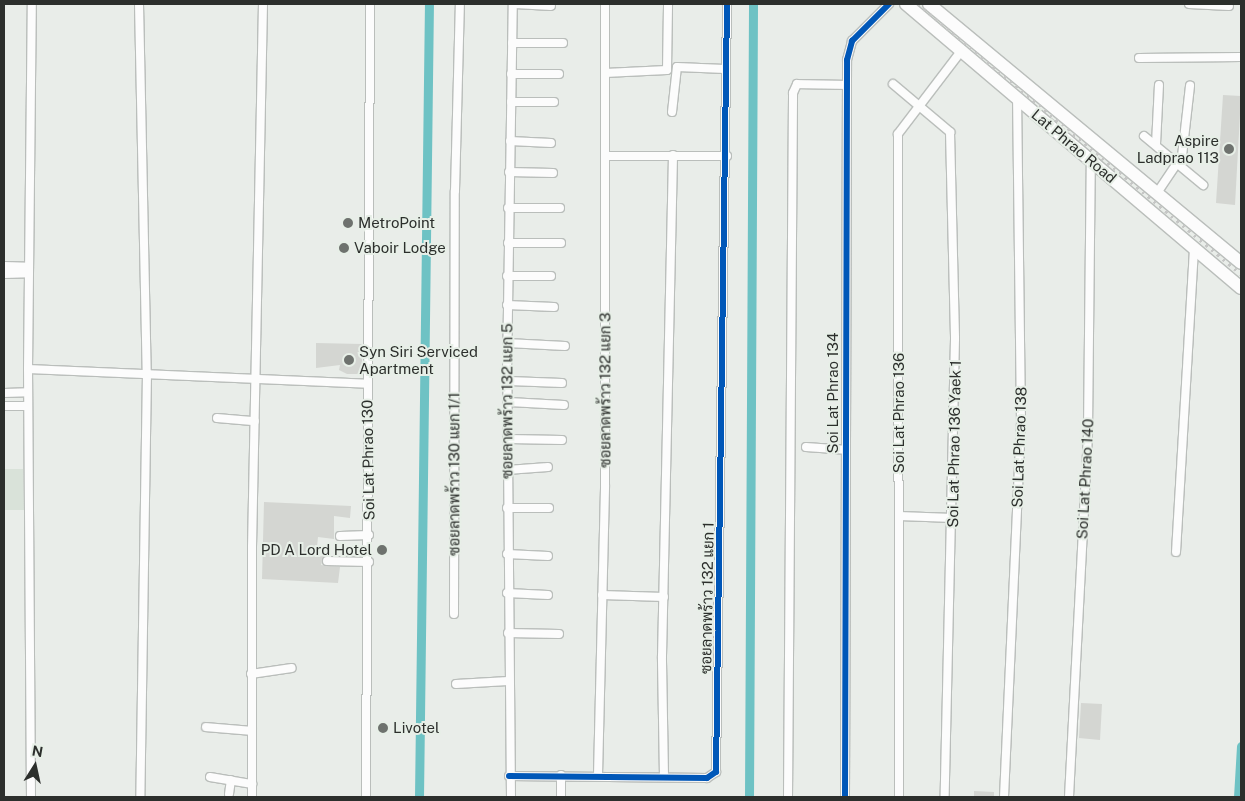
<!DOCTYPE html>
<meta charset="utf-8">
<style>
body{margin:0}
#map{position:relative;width:1245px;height:801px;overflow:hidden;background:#e9ede9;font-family:"Public Sans",Sarabun,sans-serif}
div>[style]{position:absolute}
.built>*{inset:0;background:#d9e2d9}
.canal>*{height:9px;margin:-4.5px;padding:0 4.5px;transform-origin:4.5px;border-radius:4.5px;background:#6ec2c4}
.building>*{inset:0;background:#d4d6d2}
.roads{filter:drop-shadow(1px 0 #babebb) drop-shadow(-1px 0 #babebb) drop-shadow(0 1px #babebb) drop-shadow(0 -1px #babebb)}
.street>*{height:8px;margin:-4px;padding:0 4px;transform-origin:4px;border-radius:4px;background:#fcfcfc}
.primary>*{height:12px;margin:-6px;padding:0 6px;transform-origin:6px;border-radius:6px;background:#fcfcfc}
.rail>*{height:2.5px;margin-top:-1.25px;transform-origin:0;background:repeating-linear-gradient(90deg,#c6c7c6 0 2.5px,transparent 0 7.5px)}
.cycleway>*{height:6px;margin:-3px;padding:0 3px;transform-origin:3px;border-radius:3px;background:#0057b8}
.dots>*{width:14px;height:14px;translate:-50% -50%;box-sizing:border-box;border:2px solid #e7efe7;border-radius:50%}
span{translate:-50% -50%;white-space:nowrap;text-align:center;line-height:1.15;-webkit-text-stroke:4px #e7efe7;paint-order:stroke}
.poi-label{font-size:15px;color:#2c2f2c}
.right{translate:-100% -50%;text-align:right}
.left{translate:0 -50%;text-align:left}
.street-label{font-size:15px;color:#2c2f2c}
.frame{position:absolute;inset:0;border:5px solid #2c2f2c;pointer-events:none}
.north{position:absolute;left:10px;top:741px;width:50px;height:50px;-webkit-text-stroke:4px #e7efe7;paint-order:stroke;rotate:10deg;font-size:14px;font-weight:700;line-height:20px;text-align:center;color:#2c2f2c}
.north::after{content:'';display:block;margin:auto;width:18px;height:22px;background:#2c2f2c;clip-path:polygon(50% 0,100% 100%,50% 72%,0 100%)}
</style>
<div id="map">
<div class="built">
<i style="clip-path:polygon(4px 469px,23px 469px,24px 510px,4px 510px)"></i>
</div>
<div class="canal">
<i style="left:419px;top:797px;width:793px;rotate:-89.28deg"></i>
<i style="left:749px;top:797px;width:793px;rotate:-89.71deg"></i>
<i style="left:1238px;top:797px;width:51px;rotate:-86.6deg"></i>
</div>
<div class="building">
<i style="clip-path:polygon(1223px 95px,1241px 96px,1235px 205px,1216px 203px)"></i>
<i style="clip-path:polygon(316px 343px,362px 344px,362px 374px,347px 374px,339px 370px,340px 365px,316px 368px)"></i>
<i style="clip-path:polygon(264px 502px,351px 506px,350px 518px,334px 516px,334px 539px,318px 537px,316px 557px,324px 556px,321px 565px,340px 567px,338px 583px,262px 579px)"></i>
<i style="clip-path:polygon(1081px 703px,1102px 704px,1100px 740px,1079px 738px)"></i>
<i style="clip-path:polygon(974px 791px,994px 792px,994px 797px,974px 797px)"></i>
</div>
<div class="roads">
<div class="street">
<i style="left:139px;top:4px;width:369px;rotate:88.8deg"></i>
<i style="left:147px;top:373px;width:424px;rotate:90.9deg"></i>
<i style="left:515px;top:4px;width:36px;rotate:3deg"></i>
<i style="left:1189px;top:4px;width:40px;rotate:2.9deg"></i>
<i style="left:512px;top:43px;width:51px"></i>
<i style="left:1139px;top:58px;width:102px;rotate:-0.6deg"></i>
<i style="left:605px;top:73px;width:62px;rotate:-2.8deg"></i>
<i style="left:667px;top:70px;width:66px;rotate:-89.1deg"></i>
<i style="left:511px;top:74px;width:48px"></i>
<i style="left:893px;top:84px;width:75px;rotate:40.1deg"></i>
<i style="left:950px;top:132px;width:207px;rotate:88.6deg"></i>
<i style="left:955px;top:339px;width:458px;rotate:91.3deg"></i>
<i style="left:511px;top:102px;width:43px"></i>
<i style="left:672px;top:112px;width:45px;rotate:-83.7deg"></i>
<i style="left:677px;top:67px;width:48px;rotate:2.4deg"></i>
<i style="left:1144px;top:136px;width:77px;rotate:39.7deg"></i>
<i style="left:510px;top:141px;width:41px;rotate:2.8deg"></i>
<i style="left:1156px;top:144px;width:59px;rotate:-87.1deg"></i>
<i style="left:605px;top:156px;width:122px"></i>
<i style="left:1181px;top:165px;width:80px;rotate:-83.5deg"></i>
<i style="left:509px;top:172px;width:44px;rotate:1.3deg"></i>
<i style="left:1157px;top:193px;width:37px;rotate:-56deg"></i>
<i style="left:508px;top:208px;width:52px"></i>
<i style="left:508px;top:243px;width:53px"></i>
<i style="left:4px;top:266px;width:25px;rotate:2deg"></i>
<i style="left:4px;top:274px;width:25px;rotate:-2deg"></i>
<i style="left:507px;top:276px;width:44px"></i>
<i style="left:507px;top:305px;width:47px;rotate:2.4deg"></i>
<i style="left:507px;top:343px;width:58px;rotate:3deg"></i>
<i style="left:28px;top:369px;width:340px;rotate:2.5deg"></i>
<i style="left:507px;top:381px;width:55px;rotate:2.1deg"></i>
<i style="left:4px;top:393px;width:24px;rotate:-2deg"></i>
<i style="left:507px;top:402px;width:57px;rotate:3deg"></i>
<i style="left:4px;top:406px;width:24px"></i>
<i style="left:217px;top:418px;width:38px;rotate:5deg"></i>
<i style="left:507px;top:439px;width:55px;rotate:1deg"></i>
<i style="left:806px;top:447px;width:39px;rotate:4deg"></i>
<i style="left:507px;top:470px;width:41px;rotate:-4.2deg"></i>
<i style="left:507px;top:508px;width:42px"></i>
<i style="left:899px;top:516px;width:54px;rotate:2.1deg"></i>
<i style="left:340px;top:536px;width:29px;rotate:-2deg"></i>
<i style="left:1176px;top:552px;width:305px;rotate:-86.6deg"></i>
<i style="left:507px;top:554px;width:41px;rotate:2.8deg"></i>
<i style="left:327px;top:561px;width:42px;rotate:1.4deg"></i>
<i style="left:507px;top:593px;width:41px;rotate:2.8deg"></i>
<i style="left:602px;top:595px;width:62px;rotate:1.8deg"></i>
<i style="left:454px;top:614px;width:423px;rotate:-89.9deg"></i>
<i style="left:455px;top:191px;width:187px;rotate:-88.5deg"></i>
<i style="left:508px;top:633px;width:51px;rotate:1.1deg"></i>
<i style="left:251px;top:674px;width:41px;rotate:-8.3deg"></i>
<i style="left:456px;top:684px;width:52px;rotate:-3.3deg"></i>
<i style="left:206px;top:727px;width:46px;rotate:5deg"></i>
<i style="left:561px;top:775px;width:22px;rotate:90deg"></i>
<i style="left:598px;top:775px;width:290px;rotate:-88.6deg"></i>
<i style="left:605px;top:485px;width:481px;rotate:-90deg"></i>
<i style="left:509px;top:776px;width:198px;rotate:0.6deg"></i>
<i style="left:707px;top:778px;width:11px;rotate:-34deg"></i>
<i style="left:716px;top:772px;width:768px;rotate:-89.18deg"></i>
<i style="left:664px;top:776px;width:120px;rotate:-91deg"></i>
<i style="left:662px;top:656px;width:501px;rotate:-88.74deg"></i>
<i style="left:210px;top:777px;width:43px;rotate:9.5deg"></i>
<i style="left:229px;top:794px;width:14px;rotate:-82deg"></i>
<i style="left:31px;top:797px;width:428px;rotate:-90.4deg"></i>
<i style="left:28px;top:369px;width:365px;rotate:-89.4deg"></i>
<i style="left:252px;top:797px;width:250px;rotate:-90deg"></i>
<i style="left:252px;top:547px;width:543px;rotate:-88.84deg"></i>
<i style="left:366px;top:797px;width:793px;rotate:-89.71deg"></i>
<i style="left:511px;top:797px;width:425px;rotate:-90.5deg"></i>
<i style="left:507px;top:372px;width:368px;rotate:-89.1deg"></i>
<i style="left:788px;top:797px;width:704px;rotate:-89.59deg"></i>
<i style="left:793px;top:93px;width:10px;rotate:-66deg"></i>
<i style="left:797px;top:84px;width:49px;rotate:1.2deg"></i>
<i style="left:845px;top:797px;width:737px;rotate:-89.84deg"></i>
<i style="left:847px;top:60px;width:20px;rotate:-75deg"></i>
<i style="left:852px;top:41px;width:52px;rotate:-45deg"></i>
<i style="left:899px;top:797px;width:663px;rotate:-90.09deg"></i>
<i style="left:898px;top:134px;width:106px;rotate:-52.7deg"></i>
<i style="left:1004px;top:797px;width:376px;rotate:-87.4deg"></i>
<i style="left:1021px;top:421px;width:324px;rotate:-90.7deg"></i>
<i style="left:1069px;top:797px;width:367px;rotate:-87deg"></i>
<i style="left:1088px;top:430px;width:270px;rotate:-89.4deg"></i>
</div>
<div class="primary">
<i style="left:906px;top:4px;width:439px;rotate:40.3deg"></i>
<i style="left:929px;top:4px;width:405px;rotate:39.7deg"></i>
</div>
</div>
<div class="rail">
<i style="left:918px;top:4px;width:421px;rotate:39.9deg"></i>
</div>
<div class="cycleway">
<i style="left:509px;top:776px;width:198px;rotate:0.6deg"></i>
<i style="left:707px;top:778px;width:11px;rotate:-34deg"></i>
<i style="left:716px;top:772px;width:768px;rotate:-89.18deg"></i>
<i style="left:845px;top:797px;width:737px;rotate:-89.84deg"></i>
<i style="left:847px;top:60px;width:20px;rotate:-75deg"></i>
<i style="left:852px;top:41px;width:52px;rotate:-45deg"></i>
</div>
<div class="dots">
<i style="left:1229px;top:149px;background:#6e726e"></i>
<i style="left:348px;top:223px;background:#6e726e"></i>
<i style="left:344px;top:248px;background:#6e726e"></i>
<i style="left:349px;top:360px;background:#6e726e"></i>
<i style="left:382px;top:550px;background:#6e726e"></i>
<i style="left:383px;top:728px;background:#6e726e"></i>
</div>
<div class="poi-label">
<span class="right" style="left:1219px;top:149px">Aspire<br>Ladprao 113</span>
<span class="left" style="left:358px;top:223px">MetroPoint</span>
<span class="left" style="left:354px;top:248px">Vaboir Lodge</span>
<span class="left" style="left:359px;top:360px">Syn Siri Serviced<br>Apartment</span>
<span class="right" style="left:372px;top:550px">PD A Lord Hotel</span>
<span class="left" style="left:393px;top:728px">Livotel</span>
</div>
<div class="street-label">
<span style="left:1074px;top:146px;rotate:40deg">Lat Phrao Road</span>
<span style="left:605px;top:390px;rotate:-90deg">ซอยลาดพร้าว 132 แยก 3</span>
<span style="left:833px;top:393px;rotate:-90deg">Soi Lat Phrao 134</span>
<span style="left:507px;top:401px;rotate:-90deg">ซอยลาดพร้าว 132 แยก 5</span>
<span style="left:899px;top:413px;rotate:-90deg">Soi Lat Phrao 136</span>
<span style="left:954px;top:444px;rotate:-89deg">Soi Lat Phrao 136 Yaek 1</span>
<span style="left:1019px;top:447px;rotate:-88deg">Soi Lat Phrao 138</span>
<span style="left:368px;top:460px;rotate:-91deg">Soi Lat Phrao 130</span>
<span style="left:454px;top:474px;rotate:-90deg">ซอยลาดพร้าว 130 แยก 1/1</span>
<span style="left:1085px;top:479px;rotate:-87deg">Soi Lat Phrao 140</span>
<span style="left:707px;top:598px;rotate:-89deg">ซอยลาดพร้าว 132 แยก 1</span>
</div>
<div class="frame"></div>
<div class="north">N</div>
</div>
